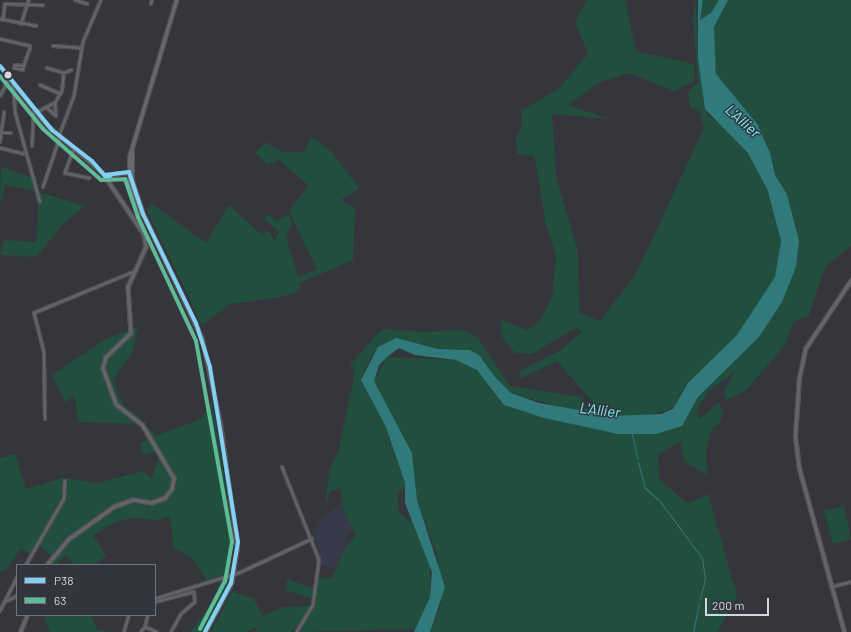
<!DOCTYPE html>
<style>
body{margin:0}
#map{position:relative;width:851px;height:632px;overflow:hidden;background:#35363b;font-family:Barlow,sans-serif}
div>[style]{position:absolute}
.built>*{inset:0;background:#373a48}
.green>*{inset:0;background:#224e3e}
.water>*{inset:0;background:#307a7b}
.stream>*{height:1px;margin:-0.5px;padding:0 0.5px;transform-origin:0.5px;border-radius:0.5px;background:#307a7b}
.roads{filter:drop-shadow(1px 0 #525357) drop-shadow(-1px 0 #525357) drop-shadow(0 1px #525357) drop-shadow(0 -1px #525357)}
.minor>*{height:2px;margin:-1px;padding:0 1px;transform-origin:1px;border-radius:1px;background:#646568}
.tertiary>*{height:2.5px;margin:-1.25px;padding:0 1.25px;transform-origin:1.25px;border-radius:1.25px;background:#646568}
.secondary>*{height:3px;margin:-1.5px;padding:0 1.5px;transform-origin:1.5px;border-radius:1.5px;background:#66686e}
.bus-1>*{height:4px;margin:-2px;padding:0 2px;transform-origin:2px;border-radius:2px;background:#83d1f5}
.bus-2>*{height:4px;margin:-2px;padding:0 2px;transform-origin:2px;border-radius:2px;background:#5fbb96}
.dots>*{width:11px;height:11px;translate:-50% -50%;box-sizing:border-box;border:2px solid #32343e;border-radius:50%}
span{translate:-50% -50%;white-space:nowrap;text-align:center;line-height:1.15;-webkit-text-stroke:3px #32343e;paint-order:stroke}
.water-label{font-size:15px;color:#78f0f0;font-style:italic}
.legend{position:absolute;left:16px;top:564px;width:140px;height:52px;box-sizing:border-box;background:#32343e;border:1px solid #73757e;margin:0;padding:5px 7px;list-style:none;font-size:12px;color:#d5d6dd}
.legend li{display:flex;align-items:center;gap:8px;height:20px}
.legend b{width:20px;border:1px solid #73757e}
.scale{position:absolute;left:705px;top:598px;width:64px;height:18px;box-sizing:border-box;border:2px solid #d5d6dd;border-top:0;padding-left:5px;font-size:12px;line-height:14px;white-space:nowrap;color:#d5d6dd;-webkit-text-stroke:3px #32343e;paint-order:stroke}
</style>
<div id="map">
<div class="built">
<i style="clip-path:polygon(342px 502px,353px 531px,348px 534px,337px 569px,320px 565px,314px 533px,325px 513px,328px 515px)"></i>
</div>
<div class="green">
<i style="clip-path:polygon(588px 0,625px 0,636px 51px,694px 64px,695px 81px,674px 91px,630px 73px,600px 82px,568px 105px,608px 119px,552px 114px,556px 177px,578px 252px,579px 313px,600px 321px,637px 272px,704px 128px,699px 110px,690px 107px,688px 93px,698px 82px,693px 19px,696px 0,698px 59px,707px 115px,725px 127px,748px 153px,768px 191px,777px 218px,781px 241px,775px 277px,767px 292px,737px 335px,682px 392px,673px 409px,637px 417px,581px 413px,511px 393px,495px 377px,479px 355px,470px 350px,438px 349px,402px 340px,386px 343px,371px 357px,361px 380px,386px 427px,401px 472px,405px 483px,403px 490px,397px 493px,399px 512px,409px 522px,413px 519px,430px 562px,430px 597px,416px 629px,300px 632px,303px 628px,298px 624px,292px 632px,254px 632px,259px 626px,245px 632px,211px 632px,232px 592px,253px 598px,263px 616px,283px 607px,312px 606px,313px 599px,286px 590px,287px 579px,315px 589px,317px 577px,332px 579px,346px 546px,356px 535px,343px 510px,340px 489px,330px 491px,325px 506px,329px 471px,338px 452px,352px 387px,355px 370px,350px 365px,382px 329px,422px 332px,463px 330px,478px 338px,510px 386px,582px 397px,586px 408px,599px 409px,557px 361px,519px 379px,520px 371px,561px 350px,583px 331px,575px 328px,532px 354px,515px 353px,502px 337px,500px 320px,528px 330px,540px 321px,552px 298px,556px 255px,545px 221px,537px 168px,534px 156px,517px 154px,516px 138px,521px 130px,522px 110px,559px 89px,588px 54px,576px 24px,578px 15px)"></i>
<i style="clip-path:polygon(703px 0,719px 0,712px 13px,700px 20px)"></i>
<i style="clip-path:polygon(728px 0,851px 0,851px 246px,825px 267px,809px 315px,793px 322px,785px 345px,745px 391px,726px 400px,724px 392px,736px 370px,707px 393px,696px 411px,700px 419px,719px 402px,723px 413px,719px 424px,712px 428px,706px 450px,707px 475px,684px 461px,680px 441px,658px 455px,659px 479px,688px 504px,708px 494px,737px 596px,717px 632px,430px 632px,441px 604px,437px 554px,417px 500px,412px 453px,374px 381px,387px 357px,456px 360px,477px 370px,504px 405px,544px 418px,618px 434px,656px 434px,682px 426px,698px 397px,759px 337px,782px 302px,796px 267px,799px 241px,787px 194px,775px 175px,766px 141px,757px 125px,716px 74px,714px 27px)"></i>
<i style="clip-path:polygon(311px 137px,330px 150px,359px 188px,341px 200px,355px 209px,353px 260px,299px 283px,301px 290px,281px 297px,230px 304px,202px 325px,147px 210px,152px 204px,206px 243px,229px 205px,264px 237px,266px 229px,275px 240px,279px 232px,264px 218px,267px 214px,277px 221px,288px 214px,292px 223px,286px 237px,298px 277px,317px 270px,289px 210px,309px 186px,279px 160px,268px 164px,255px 153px,266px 142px,281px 152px,304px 152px)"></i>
<i style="clip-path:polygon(1px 167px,33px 178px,35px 191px,85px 206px,65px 222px,36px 257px,0 255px,4px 240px,37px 242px,38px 208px,35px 191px,5px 185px,0 205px)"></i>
<i style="clip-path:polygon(138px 327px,132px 353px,114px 378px,118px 395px,125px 407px,137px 415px,156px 436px,201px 419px,212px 401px,233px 533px,230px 573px,207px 580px,191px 557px,174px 548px,170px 516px,159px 520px,134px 518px,117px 521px,93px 535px,106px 556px,95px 565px,75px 565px,65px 555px,56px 565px,44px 565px,52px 556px,37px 544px,31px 556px,21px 548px,7px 569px,0 572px,0 458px,15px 454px,26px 489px,63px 478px,98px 483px,143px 471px,152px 479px,159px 456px,156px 451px,144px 455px,140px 444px,149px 438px,138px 424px,79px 422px,74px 395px,66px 403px,52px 375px,106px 339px)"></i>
<i style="clip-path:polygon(844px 506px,851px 539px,833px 544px,824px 511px)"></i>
<i style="clip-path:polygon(228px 578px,230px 579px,226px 591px,203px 632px,191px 632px,214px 599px,221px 580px)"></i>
<i style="clip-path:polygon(43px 615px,91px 615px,97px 630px,110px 632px,50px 632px)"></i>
</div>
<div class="water">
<i style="clip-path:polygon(698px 0,703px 0,700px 20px,711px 13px,719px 0,728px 0,714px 27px,716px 74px,758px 125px,770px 153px,775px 175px,787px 194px,799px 241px,796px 267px,782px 302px,759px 337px,698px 397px,682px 426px,656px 434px,618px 434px,544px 418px,504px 405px,477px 370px,456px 360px,415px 355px,399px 348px,387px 357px,379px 365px,374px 381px,412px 453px,417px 500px,445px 587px,430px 632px,414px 632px,430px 597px,432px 572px,405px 503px,405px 483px,386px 427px,361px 380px,378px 347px,396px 338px,438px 349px,470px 350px,479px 355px,495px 377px,511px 393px,539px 403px,612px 416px,661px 414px,673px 409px,688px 383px,737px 335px,775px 277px,781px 241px,768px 191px,748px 153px,705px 109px,698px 59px)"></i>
</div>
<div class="stream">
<i style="left:632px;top:434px;width:25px;rotate:78deg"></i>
<i style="left:638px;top:462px;width:27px;rotate:75deg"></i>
<i style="left:645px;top:488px;width:18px;rotate:41deg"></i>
<i style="left:659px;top:500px;width:72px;rotate:53.4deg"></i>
<i style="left:702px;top:558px;width:21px;rotate:82deg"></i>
<i style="left:705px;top:579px;width:21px;rotate:104deg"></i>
<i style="left:693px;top:632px;width:29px;rotate:-78deg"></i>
</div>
<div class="roads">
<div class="minor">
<i style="left:75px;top:0;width:13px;rotate:18deg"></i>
<i style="left:151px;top:4px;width:4px;rotate:-76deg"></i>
<i style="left:0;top:19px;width:37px;rotate:11deg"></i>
<i style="left:3px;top:20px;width:16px;rotate:-83deg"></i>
<i style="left:5px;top:4px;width:38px;rotate:2deg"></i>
<i style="left:21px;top:24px;width:25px;rotate:-72deg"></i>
<i style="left:0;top:39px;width:31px;rotate:13deg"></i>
<i style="left:30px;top:46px;width:2px;rotate:90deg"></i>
<i style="left:30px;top:48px;width:21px;rotate:109deg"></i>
<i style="left:23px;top:68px;width:2px;rotate:90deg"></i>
<i style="left:23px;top:70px;width:9px;rotate:-167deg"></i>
<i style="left:14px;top:68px;width:3px;rotate:-72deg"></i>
<i style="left:15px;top:65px;width:9px;rotate:6deg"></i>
<i style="left:53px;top:46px;width:29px;rotate:4deg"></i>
<i style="left:64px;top:73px;width:8px;rotate:-23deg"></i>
<i style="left:13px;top:82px;width:30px;rotate:86deg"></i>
<i style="left:15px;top:112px;width:93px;rotate:74.5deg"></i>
<i style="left:40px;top:85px;width:22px;rotate:24deg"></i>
<i style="left:0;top:96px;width:21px;rotate:-61deg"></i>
<i style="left:47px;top:108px;width:12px;rotate:42deg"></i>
<i style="left:56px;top:116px;width:13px;rotate:-94deg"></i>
<i style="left:37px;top:112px;width:20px;rotate:-27deg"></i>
<i style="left:55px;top:103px;width:14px;rotate:-60deg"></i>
<i style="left:62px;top:91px;width:18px;rotate:-84deg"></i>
<i style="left:64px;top:73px;width:18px;rotate:-164deg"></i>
<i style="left:3px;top:133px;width:8px"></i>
<i style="left:59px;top:136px;width:43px;rotate:-69.4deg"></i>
<i style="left:74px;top:96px;width:55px;rotate:-80.5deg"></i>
<i style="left:83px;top:42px;width:46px;rotate:-66.8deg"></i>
<i style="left:0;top:142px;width:30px;rotate:-82deg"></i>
<i style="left:32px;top:146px;width:36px;rotate:-87deg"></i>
<i style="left:0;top:148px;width:25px;rotate:14deg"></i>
<i style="left:74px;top:148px;width:27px;rotate:110deg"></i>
<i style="left:65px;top:173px;width:25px;rotate:12deg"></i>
<i style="left:43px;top:187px;width:53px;rotate:-71.2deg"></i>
<i style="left:45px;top:419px;width:67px;rotate:-90.9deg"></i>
<i style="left:44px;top:352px;width:40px;rotate:-104.4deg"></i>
<i style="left:34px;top:313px;width:107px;rotate:-22.5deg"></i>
<i style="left:282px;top:467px;width:100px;rotate:68.3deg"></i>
<i style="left:319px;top:560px;width:45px;rotate:97.6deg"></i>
<i style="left:313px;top:605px;width:31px;rotate:121deg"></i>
<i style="left:26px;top:565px;width:76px;rotate:-60.1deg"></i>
<i style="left:64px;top:499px;width:18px;rotate:-87deg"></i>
<i style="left:831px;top:587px;width:21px;rotate:-14deg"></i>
<i style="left:155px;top:599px;width:88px;rotate:-17.2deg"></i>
<i style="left:239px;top:573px;width:81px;rotate:-25deg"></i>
<i style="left:7px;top:601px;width:11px;rotate:-27deg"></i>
<i style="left:155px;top:602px;width:40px;rotate:-14.4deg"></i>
<i style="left:194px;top:592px;width:10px;rotate:84deg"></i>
<i style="left:195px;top:602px;width:18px;rotate:139deg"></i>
<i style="left:181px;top:614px;width:21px;rotate:119deg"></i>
<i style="left:0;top:611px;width:37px;rotate:-63deg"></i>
<i style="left:145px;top:627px;width:12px;rotate:-76deg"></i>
<i style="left:124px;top:632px;width:18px;rotate:-74deg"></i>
<i style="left:141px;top:632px;width:6px;rotate:-51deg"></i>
<i style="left:145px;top:627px;width:13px;rotate:23deg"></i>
</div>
<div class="tertiary">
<i style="left:0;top:66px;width:75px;rotate:51.5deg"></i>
<i style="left:47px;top:125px;width:72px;rotate:40.5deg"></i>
<i style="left:102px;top:172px;width:75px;rotate:55.9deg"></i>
<i style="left:144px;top:234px;width:13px;rotate:81deg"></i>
<i style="left:146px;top:247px;width:44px;rotate:114.2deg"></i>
<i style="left:128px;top:287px;width:46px;rotate:86.3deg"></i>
<i style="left:131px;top:333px;width:35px;rotate:136deg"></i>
<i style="left:106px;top:357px;width:11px;rotate:105deg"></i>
<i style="left:103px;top:368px;width:38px;rotate:70deg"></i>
<i style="left:116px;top:404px;width:33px;rotate:38deg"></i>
<i style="left:142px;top:424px;width:63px;rotate:59.3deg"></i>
<i style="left:174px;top:478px;width:11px;rotate:100deg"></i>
<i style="left:172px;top:489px;width:11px;rotate:128deg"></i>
<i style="left:165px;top:498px;width:14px;rotate:159deg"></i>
<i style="left:152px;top:503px;width:19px;rotate:-171deg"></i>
<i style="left:133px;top:500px;width:20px;rotate:160deg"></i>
<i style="left:114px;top:507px;width:55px;rotate:144.6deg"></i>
<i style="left:69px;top:539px;width:34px;rotate:130deg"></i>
<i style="left:20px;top:632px;width:18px;rotate:-68deg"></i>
<i style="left:844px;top:632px;width:169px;rotate:-105.4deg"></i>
<i style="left:799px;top:469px;width:33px;rotate:-97deg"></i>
<i style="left:795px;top:436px;width:58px;rotate:-86.1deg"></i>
<i style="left:799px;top:378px;width:30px;rotate:-78deg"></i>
<i style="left:805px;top:349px;width:83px;rotate:-56.3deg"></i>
</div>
<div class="secondary">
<i style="left:129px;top:172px;width:44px;rotate:71.6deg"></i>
<i style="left:143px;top:214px;width:138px;rotate:64.7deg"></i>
<i style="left:202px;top:339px;width:86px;rotate:77.9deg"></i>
<i style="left:220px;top:423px;width:125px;rotate:82.2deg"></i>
<i style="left:237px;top:547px;width:36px;rotate:99deg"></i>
<i style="left:231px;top:583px;width:55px;rotate:118deg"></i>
<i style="left:105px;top:175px;width:23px;rotate:-7deg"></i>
<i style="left:107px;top:178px;width:6px;rotate:-45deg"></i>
<i style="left:132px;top:185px;width:36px;rotate:-90deg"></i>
<i style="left:142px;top:214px;width:33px;rotate:-113deg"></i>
<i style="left:129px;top:184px;width:27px;rotate:-90deg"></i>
<i style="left:129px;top:157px;width:164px;rotate:-73.3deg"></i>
</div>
</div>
<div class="bus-1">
<i style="left:0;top:66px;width:82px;rotate:50.9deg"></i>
<i style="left:52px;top:130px;width:51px;rotate:37.8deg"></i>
<i style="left:92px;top:161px;width:23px;rotate:49deg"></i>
<i style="left:107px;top:178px;width:4px;rotate:-34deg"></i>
<i style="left:105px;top:175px;width:24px;rotate:-7deg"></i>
<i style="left:129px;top:172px;width:44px;rotate:71.6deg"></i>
<i style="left:143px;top:214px;width:121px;rotate:64.1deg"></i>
<i style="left:196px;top:323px;width:46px;rotate:72.3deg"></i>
<i style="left:210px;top:367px;width:177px;rotate:80.9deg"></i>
<i style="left:238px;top:542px;width:42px;rotate:99.7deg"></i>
<i style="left:231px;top:583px;width:55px;rotate:118deg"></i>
</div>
<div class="bus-2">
<i style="left:0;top:76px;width:68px;rotate:50.9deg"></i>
<i style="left:43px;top:129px;width:77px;rotate:41.3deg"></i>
<i style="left:101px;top:180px;width:24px;rotate:-2deg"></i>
<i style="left:125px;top:179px;width:40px;rotate:71.1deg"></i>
<i style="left:138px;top:217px;width:137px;rotate:64.9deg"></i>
<i style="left:196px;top:341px;width:204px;rotate:79.8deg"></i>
<i style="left:232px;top:542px;width:40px;rotate:100deg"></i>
<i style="left:225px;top:581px;width:54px;rotate:117.5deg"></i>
</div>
<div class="dots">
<i style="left:8px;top:75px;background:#d5d6dd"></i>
</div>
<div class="water-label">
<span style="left:743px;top:121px;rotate:42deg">L'Allier</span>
<span style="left:600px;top:410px;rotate:7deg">L'Allier</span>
</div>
<ul class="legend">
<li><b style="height:5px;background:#83d1f5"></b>P38</li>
<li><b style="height:5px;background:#5fbb96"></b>63</li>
</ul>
<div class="scale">200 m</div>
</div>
